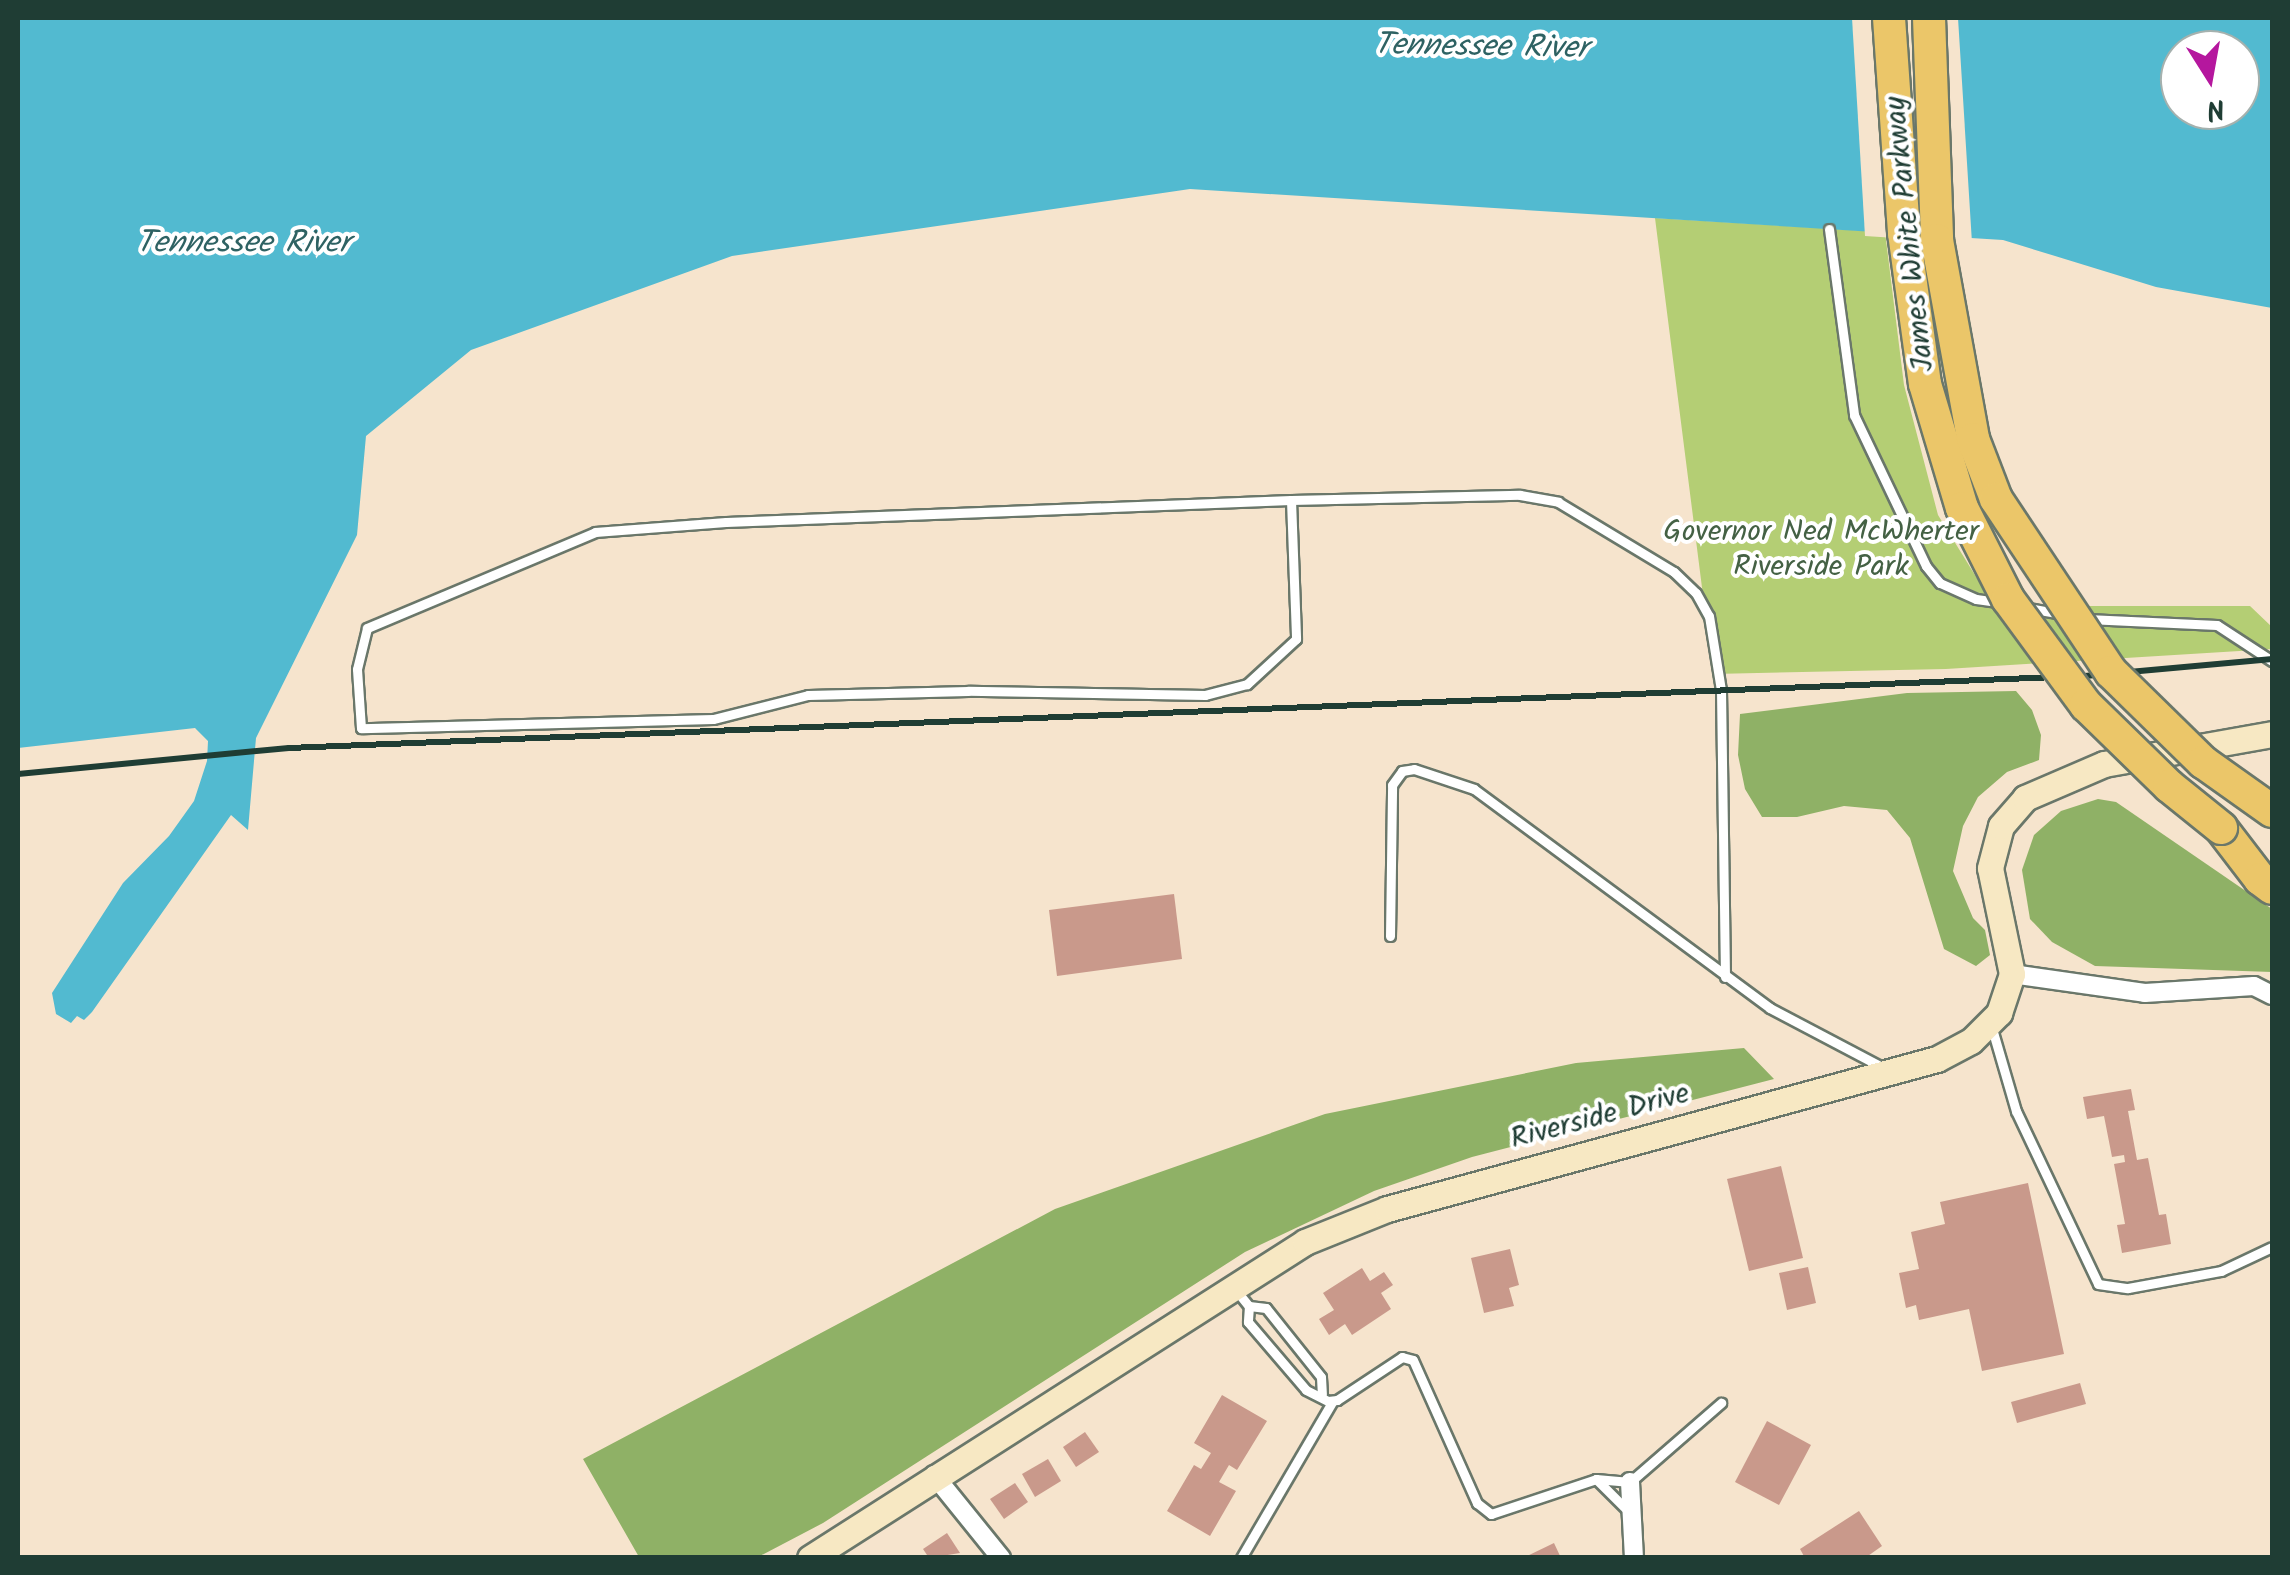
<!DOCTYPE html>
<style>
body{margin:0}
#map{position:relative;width:2290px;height:1575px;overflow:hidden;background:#f6e4cd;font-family:Kalam,sans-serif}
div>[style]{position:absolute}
.green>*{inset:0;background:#b4ce74}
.forest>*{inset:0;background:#8fb166}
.water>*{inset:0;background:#52bad0}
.pier>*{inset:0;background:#f6e4cd}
.building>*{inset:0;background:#c9998b}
.roads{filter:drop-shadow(2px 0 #6a776a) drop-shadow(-2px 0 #6a776a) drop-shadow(0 2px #6a776a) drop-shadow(0 -2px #6a776a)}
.lane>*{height:9px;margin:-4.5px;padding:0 4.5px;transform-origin:4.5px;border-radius:4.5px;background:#fff}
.street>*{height:18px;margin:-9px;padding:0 9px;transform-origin:9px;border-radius:9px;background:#fff}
.secondary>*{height:25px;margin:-12.5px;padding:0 12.5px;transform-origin:12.5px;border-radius:12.5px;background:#f7e8c3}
.highway>*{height:32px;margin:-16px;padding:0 16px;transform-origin:16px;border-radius:16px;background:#ebc669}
.rail>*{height:6px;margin:-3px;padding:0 3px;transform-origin:3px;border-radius:3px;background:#1f3d34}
.bridges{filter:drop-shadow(2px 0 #6a776a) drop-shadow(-2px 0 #6a776a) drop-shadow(0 2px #6a776a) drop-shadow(0 -2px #6a776a)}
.highway-bridge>*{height:32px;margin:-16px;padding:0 16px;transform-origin:16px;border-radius:16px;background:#ebc669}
span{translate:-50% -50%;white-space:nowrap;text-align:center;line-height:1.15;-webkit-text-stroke:8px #fff;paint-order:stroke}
.street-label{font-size:30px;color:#1f3d34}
.park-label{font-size:30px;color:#446144}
.water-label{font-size:32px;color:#2e6263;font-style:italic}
.frame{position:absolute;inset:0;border:20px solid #1f3d34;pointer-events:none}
.north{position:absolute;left:2160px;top:30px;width:100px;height:100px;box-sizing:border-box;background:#fff;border:2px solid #a5b1ae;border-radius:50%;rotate:169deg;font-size:28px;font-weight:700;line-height:40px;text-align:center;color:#1f3d34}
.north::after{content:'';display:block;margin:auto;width:35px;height:45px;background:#b5179e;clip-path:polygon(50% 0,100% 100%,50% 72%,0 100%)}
</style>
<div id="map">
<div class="green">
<i style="clip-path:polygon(1655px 218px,1885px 232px,1904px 385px,1938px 515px,1994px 606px,2250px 606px,2272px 627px,2272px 649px,1946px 669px,1713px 674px)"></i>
</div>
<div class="forest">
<i style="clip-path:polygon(2016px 691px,2032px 710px,2041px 735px,2039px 760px,2007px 772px,1978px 797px,1963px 826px,1953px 871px,1973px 918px,1985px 930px,1990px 955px,1976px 966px,1944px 949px,1910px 838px,1887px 810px,1844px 806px,1797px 817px,1762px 817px,1745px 789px,1738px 755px,1740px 714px,1907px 693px)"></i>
<i style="clip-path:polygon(2098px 799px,2116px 802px,2272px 909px,2272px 972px,2095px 966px,2052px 942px,2030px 919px,2022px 870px,2034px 835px,2061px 811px)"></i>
<i style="clip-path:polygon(1744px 1048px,1774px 1079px,1472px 1157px,1374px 1191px,1245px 1252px,823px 1523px,758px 1557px,639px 1557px,583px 1459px,1055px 1209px,1325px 1114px,1576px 1063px)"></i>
</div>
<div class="water">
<i style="clip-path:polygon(evenodd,18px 18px,2272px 18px,2272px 308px,2156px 287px,2003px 240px,1190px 189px,732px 256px,471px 350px,366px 436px,357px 535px,256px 738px,248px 830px,231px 815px,92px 1012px,84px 1020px,77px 1016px,71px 1023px,56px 1014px,52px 993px,123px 883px,169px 836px,194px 801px,207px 761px,208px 741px,195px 728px,18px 748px,18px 18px,2180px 50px,2240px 50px,2240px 110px,2180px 110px,2180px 50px)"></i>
</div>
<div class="pier">
<i style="clip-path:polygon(1852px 18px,1958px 18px,1972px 243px,1865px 236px)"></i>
</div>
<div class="building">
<i style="clip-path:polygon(1174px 894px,1182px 959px,1057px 976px,1049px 910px)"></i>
<i style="clip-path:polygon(2131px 1089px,2135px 1110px,2128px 1111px,2137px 1160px,2148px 1158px,2159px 1215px,2166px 1214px,2171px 1244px,2122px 1253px,2117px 1225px,2125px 1224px,2114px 1164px,2125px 1162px,2124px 1155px,2112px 1157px,2104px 1116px,2087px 1119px,2083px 1097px)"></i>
<i style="clip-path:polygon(1781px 1166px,1803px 1258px,1749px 1271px,1727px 1179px)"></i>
<i style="clip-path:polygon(2028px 1183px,2064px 1354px,1982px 1371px,1969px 1309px,1919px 1320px,1916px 1305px,1906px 1308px,1899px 1273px,1919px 1269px,1911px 1232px,1945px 1224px,1940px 1202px)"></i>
<i style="clip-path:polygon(1510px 1249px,1519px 1285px,1509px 1288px,1514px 1306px,1484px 1313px,1471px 1258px)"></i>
<i style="clip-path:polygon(1808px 1267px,1816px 1303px,1787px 1310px,1779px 1273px)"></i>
<i style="clip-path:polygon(1362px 1268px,1370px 1281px,1384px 1272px,1393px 1285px,1381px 1293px,1391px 1309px,1352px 1335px,1345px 1324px,1329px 1335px,1319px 1319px,1334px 1310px,1323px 1293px)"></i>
<i style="clip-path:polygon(2080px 1383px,2086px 1404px,2017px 1423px,2011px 1402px)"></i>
<i style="clip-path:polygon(1222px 1395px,1267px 1421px,1237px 1470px,1229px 1465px,1219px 1482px,1236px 1491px,1210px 1536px,1167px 1511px,1194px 1465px,1201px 1469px,1211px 1453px,1194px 1443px)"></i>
<i style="clip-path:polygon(1767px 1421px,1811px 1445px,1779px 1505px,1735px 1482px)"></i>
<i style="clip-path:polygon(1085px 1432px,1099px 1452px,1076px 1467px,1063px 1447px)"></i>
<i style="clip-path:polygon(1048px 1459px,1061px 1481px,1035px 1497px,1022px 1474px)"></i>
<i style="clip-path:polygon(1015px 1483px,1028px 1502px,1004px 1519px,990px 1499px)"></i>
<i style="clip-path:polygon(1859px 1511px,1882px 1546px,1865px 1558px,1805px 1558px,1800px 1549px)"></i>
<i style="clip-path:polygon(947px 1533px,960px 1553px,929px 1558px,923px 1549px)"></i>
<i style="clip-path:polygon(1554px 1543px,1561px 1558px,1523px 1558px)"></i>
</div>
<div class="roads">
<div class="lane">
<i style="left:1829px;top:229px;width:188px;rotate:82.3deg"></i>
<i style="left:1854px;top:415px;width:167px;rotate:64.5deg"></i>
<i style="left:1926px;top:566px;width:22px;rotate:51deg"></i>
<i style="left:1940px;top:583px;width:39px;rotate:24deg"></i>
<i style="left:1976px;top:599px;width:27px;rotate:8deg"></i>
<i style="left:1291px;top:500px;width:139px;rotate:87.9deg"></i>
<i style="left:1296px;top:639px;width:67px;rotate:137.4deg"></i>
<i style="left:1247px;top:684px;width:43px;rotate:165.3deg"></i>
<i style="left:1205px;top:695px;width:237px;rotate:-179deg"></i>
<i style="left:968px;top:691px;width:160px;rotate:178.6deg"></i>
<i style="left:808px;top:695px;width:98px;rotate:165.8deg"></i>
<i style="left:713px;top:719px;width:352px;rotate:178.5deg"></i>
<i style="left:361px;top:728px;width:59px;rotate:-93.9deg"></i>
<i style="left:357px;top:669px;width:42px;rotate:-76.3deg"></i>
<i style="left:367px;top:628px;width:247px;rotate:-22.8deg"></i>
<i style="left:595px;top:532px;width:131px;rotate:-4.4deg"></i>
<i style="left:726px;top:522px;width:565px;rotate:-2.23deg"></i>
<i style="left:1291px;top:500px;width:229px;rotate:-1.3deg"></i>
<i style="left:1520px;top:495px;width:39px;rotate:10deg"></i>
<i style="left:1558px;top:502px;width:135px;rotate:31.1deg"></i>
<i style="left:1674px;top:572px;width:30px;rotate:44deg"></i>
<i style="left:1696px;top:593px;width:26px;rotate:61deg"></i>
<i style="left:1709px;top:616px;width:75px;rotate:80.8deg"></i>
<i style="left:1721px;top:690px;width:287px;rotate:89.2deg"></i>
<i style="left:2028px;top:608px;width:35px;rotate:10deg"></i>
<i style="left:2087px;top:619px;width:130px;rotate:2.6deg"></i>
<i style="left:2217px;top:625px;width:66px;rotate:33.2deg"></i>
<i style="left:1390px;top:936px;width:151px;rotate:-89.2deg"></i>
<i style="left:1392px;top:785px;width:17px;rotate:-54deg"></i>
<i style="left:1402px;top:771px;width:12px;rotate:-9deg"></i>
<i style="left:1414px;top:769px;width:63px;rotate:18.4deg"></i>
<i style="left:1474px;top:789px;width:368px;rotate:36.5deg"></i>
<i style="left:1770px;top:1008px;width:129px;rotate:27.8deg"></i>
<i style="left:1991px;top:1025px;width:90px;rotate:73.8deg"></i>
<i style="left:2016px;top:1111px;width:191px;rotate:64.6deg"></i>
<i style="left:2098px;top:1284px;width:30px;rotate:8deg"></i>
<i style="left:2128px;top:1288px;width:95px;rotate:-10.4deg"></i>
<i style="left:2221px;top:1271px;width:56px;rotate:-25.2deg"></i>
<i style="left:1235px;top:1289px;width:22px;rotate:51deg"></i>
<i style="left:1249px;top:1306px;width:16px;rotate:94deg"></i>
<i style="left:1248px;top:1322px;width:89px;rotate:49.5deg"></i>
<i style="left:1306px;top:1390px;width:25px;rotate:27deg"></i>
<i style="left:1328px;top:1401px;width:9px;rotate:-6deg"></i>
<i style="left:1337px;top:1400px;width:78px;rotate:-33.5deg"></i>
<i style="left:1402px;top:1357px;width:11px;rotate:15deg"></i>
<i style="left:1413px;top:1360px;width:157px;rotate:65.9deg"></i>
<i style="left:1477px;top:1503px;width:18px;rotate:38deg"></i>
<i style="left:1491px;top:1514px;width:111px;rotate:-18.4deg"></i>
<i style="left:1596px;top:1479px;width:34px;rotate:5deg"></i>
<i style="left:1630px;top:1482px;width:121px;rotate:-41deg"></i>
<i style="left:1249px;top:1306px;width:17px;rotate:7deg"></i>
<i style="left:1266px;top:1308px;width:88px;rotate:51.4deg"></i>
<i style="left:1321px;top:1377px;width:17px;rotate:87deg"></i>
<i style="left:1596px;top:1479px;width:48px;rotate:45deg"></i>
<i style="left:1241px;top:1558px;width:181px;rotate:-59.7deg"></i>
</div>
<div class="street">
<i style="left:2012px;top:974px;width:134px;rotate:8.1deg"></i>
<i style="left:2145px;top:993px;width:109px;rotate:-3.7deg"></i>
<i style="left:2254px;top:986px;width:20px;rotate:27deg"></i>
<i style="left:934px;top:1475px;width:107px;rotate:51.1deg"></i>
<i style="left:1630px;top:1482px;width:76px;rotate:87deg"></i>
</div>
<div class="secondary">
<i style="left:810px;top:1558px;width:587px;rotate:-32.55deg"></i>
<i style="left:1305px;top:1242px;width:88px;rotate:-21.9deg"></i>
<i style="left:1387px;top:1209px;width:570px;rotate:-15.26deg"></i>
<i style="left:1937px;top:1059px;width:38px;rotate:-28deg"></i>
<i style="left:1971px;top:1041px;width:40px;rotate:-45deg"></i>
<i style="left:1999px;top:1013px;width:41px;rotate:-71.6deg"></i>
<i style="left:2012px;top:974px;width:108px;rotate:-101.7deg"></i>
<i style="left:1990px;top:868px;width:43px;rotate:-75.3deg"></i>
<i style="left:2001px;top:826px;width:37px;rotate:-49deg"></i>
<i style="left:2025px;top:798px;width:86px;rotate:-23.3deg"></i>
<i style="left:2104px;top:764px;width:171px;rotate:-10.1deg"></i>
</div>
<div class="highway">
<i style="left:2221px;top:828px;width:64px;rotate:52.6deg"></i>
<i style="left:2260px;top:879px;width:15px;rotate:37deg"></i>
</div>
</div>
<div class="rail">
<i style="left:18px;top:774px;width:272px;rotate:-5.5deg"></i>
<i style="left:289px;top:748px;width:1797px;rotate:-2.3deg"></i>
<i style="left:2085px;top:676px;width:188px;rotate:-5.2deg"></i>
</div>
<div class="bridges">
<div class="highway-bridge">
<i style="left:1889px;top:18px;width:216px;rotate:86deg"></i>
<i style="left:1904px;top:233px;width:152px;rotate:82.1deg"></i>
<i style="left:1925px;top:384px;width:129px;rotate:73.4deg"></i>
<i style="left:1962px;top:508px;width:102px;rotate:63.2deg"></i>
<i style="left:2008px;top:599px;width:132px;rotate:53.7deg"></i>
<i style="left:2086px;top:705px;width:116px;rotate:44.3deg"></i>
<i style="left:2169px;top:786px;width:67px;rotate:38.9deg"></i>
<i style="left:1929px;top:18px;width:222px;rotate:87.9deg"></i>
<i style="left:1937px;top:240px;width:202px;rotate:79.7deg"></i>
<i style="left:1973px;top:439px;width:64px;rotate:69deg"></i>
<i style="left:1996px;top:499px;width:208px;rotate:56.4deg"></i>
<i style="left:2111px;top:672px;width:129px;rotate:44.4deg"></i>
<i style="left:2203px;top:762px;width:85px;rotate:35.4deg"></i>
</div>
</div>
<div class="street-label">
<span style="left:1910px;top:234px;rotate:-96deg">James White Parkway</span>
<span style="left:1600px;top:1117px;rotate:-15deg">Riverside Drive</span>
</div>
<div class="park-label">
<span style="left:1821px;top:549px">Governor Ned McWherter<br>Riverside Park</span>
</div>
<div class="water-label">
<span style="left:1481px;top:48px;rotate:1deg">Tennessee River</span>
<span style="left:243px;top:244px">Tennessee River</span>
</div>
<div class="frame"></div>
<div class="north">N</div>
</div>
